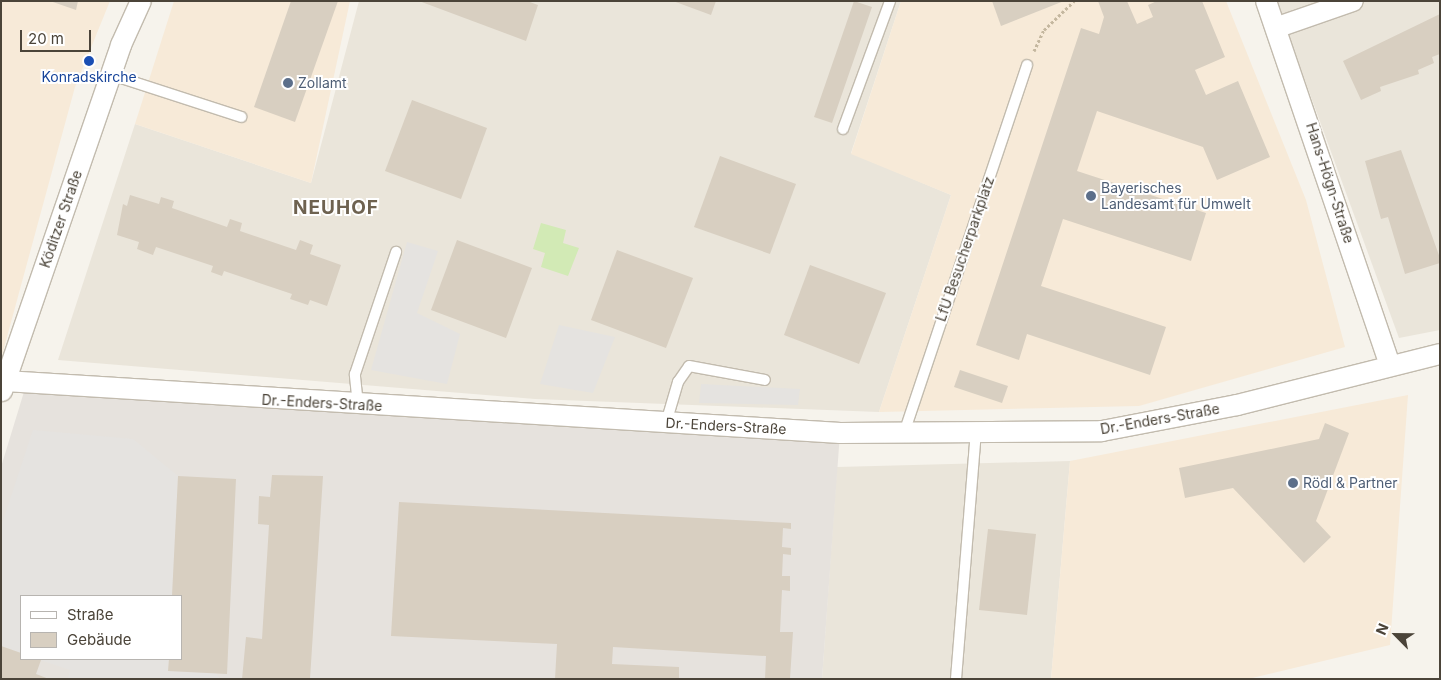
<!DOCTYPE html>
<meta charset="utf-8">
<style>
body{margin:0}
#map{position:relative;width:1441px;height:680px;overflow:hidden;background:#f6f3ec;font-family:Inter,sans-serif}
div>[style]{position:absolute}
.residential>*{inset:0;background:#eae5da}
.commercial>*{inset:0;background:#f7ead8}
.industrial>*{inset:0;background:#e6e2dd}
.green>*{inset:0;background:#d2eab5}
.parking>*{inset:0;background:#e5e3e0}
.building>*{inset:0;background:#d8cfc1}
.path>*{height:3px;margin-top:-1.5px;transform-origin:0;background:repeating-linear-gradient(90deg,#c4b79f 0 2.5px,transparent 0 5px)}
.roads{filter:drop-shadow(1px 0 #c2bbae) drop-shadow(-1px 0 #c2bbae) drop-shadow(0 1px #c2bbae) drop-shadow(0 -1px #c2bbae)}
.lane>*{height:10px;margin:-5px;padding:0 5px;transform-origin:5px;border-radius:5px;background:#fff}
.street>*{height:20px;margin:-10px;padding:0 10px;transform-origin:10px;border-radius:10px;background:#fff}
.dots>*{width:14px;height:14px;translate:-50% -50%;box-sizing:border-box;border:2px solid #fff;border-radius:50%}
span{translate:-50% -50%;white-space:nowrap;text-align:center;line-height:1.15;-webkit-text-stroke:4px #fff;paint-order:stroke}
.transit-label{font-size:14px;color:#164399}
.service-label{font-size:14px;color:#4e5e75}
.left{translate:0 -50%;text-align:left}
.street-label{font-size:14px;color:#4b4439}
.district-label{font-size:19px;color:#6e6250;font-weight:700;letter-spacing:1px}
.frame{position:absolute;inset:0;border:2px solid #4b4439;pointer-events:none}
.legend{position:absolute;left:20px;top:595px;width:162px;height:65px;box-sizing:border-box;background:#fff;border:1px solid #b7b4b0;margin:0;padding:6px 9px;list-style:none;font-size:15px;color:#4b4439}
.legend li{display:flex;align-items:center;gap:10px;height:25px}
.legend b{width:25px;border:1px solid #b7b4b0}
.north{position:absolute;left:1371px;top:610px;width:50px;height:50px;-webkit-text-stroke:4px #fff;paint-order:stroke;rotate:293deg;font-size:14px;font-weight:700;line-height:20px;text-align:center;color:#4b4439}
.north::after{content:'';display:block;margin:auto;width:18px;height:22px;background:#4b4439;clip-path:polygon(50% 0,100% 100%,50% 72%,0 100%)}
.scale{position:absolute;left:20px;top:30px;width:71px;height:22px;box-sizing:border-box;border:2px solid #4b4439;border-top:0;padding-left:6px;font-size:15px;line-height:18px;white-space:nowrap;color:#4b4439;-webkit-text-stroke:4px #fff;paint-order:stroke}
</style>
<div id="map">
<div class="residential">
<i style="clip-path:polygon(359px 1px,901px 1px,851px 153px,951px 195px,879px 412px,535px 399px,58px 360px,135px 124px,311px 183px)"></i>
<i style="clip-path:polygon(1276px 1px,1440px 1px,1440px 330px,1399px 338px)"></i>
<i style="clip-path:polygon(1070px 461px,1051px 679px,822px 679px,837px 467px)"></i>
</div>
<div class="commercial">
<i style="clip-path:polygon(110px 1px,75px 87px,1px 359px,1px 2px)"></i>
<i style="clip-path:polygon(174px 1px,350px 1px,311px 183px,135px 124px)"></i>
<i style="clip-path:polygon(901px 1px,1226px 1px,1306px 200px,1345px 347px,1139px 406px,879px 412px,951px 195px,851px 154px)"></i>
<i style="clip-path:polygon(1408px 395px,1390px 645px,1248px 679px,1051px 679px,1070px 461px)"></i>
</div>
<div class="industrial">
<i style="clip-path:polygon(evenodd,27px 382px,840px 433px,822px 679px,1px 679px,1px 467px,27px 382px,21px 596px,181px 596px,181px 659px,21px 659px,21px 596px)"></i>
</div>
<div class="green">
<i style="clip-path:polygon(541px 223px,566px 230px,563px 243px,579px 248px,568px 276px,541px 267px,545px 253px,533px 249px)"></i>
</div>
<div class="parking">
<i style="clip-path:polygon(407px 242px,438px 251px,417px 313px,460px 334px,447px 384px,371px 370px)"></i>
<i style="clip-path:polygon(559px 325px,615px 337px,593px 393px,540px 384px)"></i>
<i style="clip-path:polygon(701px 384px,800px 389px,798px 405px,699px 403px)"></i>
<i style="clip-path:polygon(33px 430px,133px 439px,178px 476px,172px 596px,21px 596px,21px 653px,1px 646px,1px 527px)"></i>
<i style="clip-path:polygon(37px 659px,169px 659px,168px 671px,216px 673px,220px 679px,68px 679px,70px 670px)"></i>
</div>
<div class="building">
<i style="clip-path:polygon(50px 1px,78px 1px,76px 10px)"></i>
<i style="clip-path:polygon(291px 1px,338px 1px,295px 122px,254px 107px)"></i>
<i style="clip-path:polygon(419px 1px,527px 1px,538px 5px,526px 41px)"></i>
<i style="clip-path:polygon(673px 1px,716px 1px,711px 15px)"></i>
<i style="clip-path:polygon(854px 1px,872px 7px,832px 123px,814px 117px)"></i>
<i style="clip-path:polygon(992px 1px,1064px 1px,1001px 26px)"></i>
<i style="clip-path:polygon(1098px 1px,1127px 1px,1137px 24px,1153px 17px,1148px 5px,1157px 1px,1202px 1px,1225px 57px,1195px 70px,1206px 95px,1238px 81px,1270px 157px,1217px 180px,1203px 147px,1097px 111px,1077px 171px,1206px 213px,1191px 261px,1063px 219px,1041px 286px,1166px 327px,1150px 375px,1027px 334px,1019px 360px,976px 345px,1081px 28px,1099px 34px,1104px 17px)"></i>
<i style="clip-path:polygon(1440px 14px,1440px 54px,1432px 57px,1434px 63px,1418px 70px,1419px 74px,1380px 87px,1381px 91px,1361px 100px,1343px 61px)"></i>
<i style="clip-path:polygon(412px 100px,487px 128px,461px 199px,385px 171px)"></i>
<i style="clip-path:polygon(1401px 150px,1440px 258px,1440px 263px,1405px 274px,1388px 217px,1381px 219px,1365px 161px)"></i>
<i style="clip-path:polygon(720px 156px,796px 184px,770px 254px,694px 227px)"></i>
<i style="clip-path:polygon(130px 195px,159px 204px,161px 197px,174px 201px,172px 208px,227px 227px,230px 219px,242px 223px,240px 231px,296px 250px,300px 240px,313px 245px,310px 254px,341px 265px,327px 306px,310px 300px,308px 305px,290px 299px,292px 294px,224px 271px,222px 276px,211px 272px,213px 266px,156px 247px,153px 255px,137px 249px,139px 242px,117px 235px,123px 204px,127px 206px)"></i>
<i style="clip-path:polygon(457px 240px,532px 268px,506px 338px,431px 310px)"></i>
<i style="clip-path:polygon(617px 250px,693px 278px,666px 348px,591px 320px)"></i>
<i style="clip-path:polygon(810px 265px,886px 293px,859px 364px,784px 335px)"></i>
<i style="clip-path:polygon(960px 370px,1008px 386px,1002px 403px,954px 387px)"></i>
<i style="clip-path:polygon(1325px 423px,1349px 433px,1316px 521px,1331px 537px,1304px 563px,1233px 488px,1185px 498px,1179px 468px,1319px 439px)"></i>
<i style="clip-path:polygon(272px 475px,323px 476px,310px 679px,242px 679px,246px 637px,262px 639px,269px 525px,258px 524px,259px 496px,270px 497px)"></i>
<i style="clip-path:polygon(178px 476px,236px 479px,227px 674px,168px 671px,169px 659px,181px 659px,181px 596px,172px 596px)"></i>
<i style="clip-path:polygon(399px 502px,791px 523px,791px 529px,783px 528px,782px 547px,791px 548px,791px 555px,783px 554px,782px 576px,790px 576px,790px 591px,782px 590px,780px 632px,793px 632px,790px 679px,765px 679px,766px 656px,613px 647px,612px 664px,679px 667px,679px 679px,555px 679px,557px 644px,391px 636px)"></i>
<i style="clip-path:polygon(988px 529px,1036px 534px,1027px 615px,979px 610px)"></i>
<i style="clip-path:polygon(1px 646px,21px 653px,21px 659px,41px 660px,36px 674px,49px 679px,1px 679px)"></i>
</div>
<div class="path">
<i style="left:1034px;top:51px;width:23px;rotate:-65deg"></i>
<i style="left:1044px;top:30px;width:42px;rotate:-44deg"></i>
</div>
<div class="roads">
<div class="lane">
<i style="left:112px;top:75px;width:136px;rotate:18deg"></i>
<i style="left:843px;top:129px;width:136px;rotate:-69.8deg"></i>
<i style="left:358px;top:405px;width:31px;rotate:-96deg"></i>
<i style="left:355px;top:374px;width:129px;rotate:-71.4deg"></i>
<i style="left:666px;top:423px;width:43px;rotate:-73.7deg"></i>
<i style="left:678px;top:382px;width:19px;rotate:-55deg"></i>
<i style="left:689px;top:366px;width:77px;rotate:10.4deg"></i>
<i style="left:904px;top:433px;width:388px;rotate:-71.5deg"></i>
<i style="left:956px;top:679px;width:248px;rotate:-85.4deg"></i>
</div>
<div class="street">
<i style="left:1266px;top:1px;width:385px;rotate:71.2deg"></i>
<i style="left:1278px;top:27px;width:79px;rotate:-19.1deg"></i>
<i style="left:5px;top:381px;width:837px;rotate:3.56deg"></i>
<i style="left:840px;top:433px;width:262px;rotate:-0.4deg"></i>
<i style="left:1102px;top:431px;width:137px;rotate:-10.9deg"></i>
<i style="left:1237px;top:405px;width:209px;rotate:-14.1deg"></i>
<i style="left:2px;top:391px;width:366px;rotate:-71deg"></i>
<i style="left:121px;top:45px;width:48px;rotate:-65.6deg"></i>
</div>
</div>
<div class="dots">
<i style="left:89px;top:61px;background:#1a4fb4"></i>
<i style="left:288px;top:83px;background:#5c6f8a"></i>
<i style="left:1091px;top:196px;background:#5c6f8a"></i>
<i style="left:1293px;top:483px;background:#5c6f8a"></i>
</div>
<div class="transit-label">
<span style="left:89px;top:77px">Konradskirche</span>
</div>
<div class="service-label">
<span class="left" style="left:298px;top:83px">Zollamt</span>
<span class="left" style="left:1101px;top:196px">Bayerisches<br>Landesamt für Umwelt</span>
<span class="left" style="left:1303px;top:483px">Rödl &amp; Partner</span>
</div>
<div class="street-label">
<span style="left:1330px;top:183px;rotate:72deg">Hans-Högn-Straße</span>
<span style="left:61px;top:219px;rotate:-71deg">Köditzer Straße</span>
<span style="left:965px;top:249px;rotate:-71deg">LfU Besucherparkplatz</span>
<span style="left:322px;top:403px;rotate:3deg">Dr.-Enders-Straße</span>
<span style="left:1160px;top:419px;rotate:-10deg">Dr.-Enders-Straße</span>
<span style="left:726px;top:426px;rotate:3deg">Dr.-Enders-Straße</span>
</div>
<div class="district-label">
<span style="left:336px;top:208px">NEUHOF</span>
</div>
<div class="frame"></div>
<ul class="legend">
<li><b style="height:6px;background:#fff"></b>Straße</li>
<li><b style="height:14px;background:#d8cfc1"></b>Gebäude</li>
</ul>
<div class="north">N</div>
<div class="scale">20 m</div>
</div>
